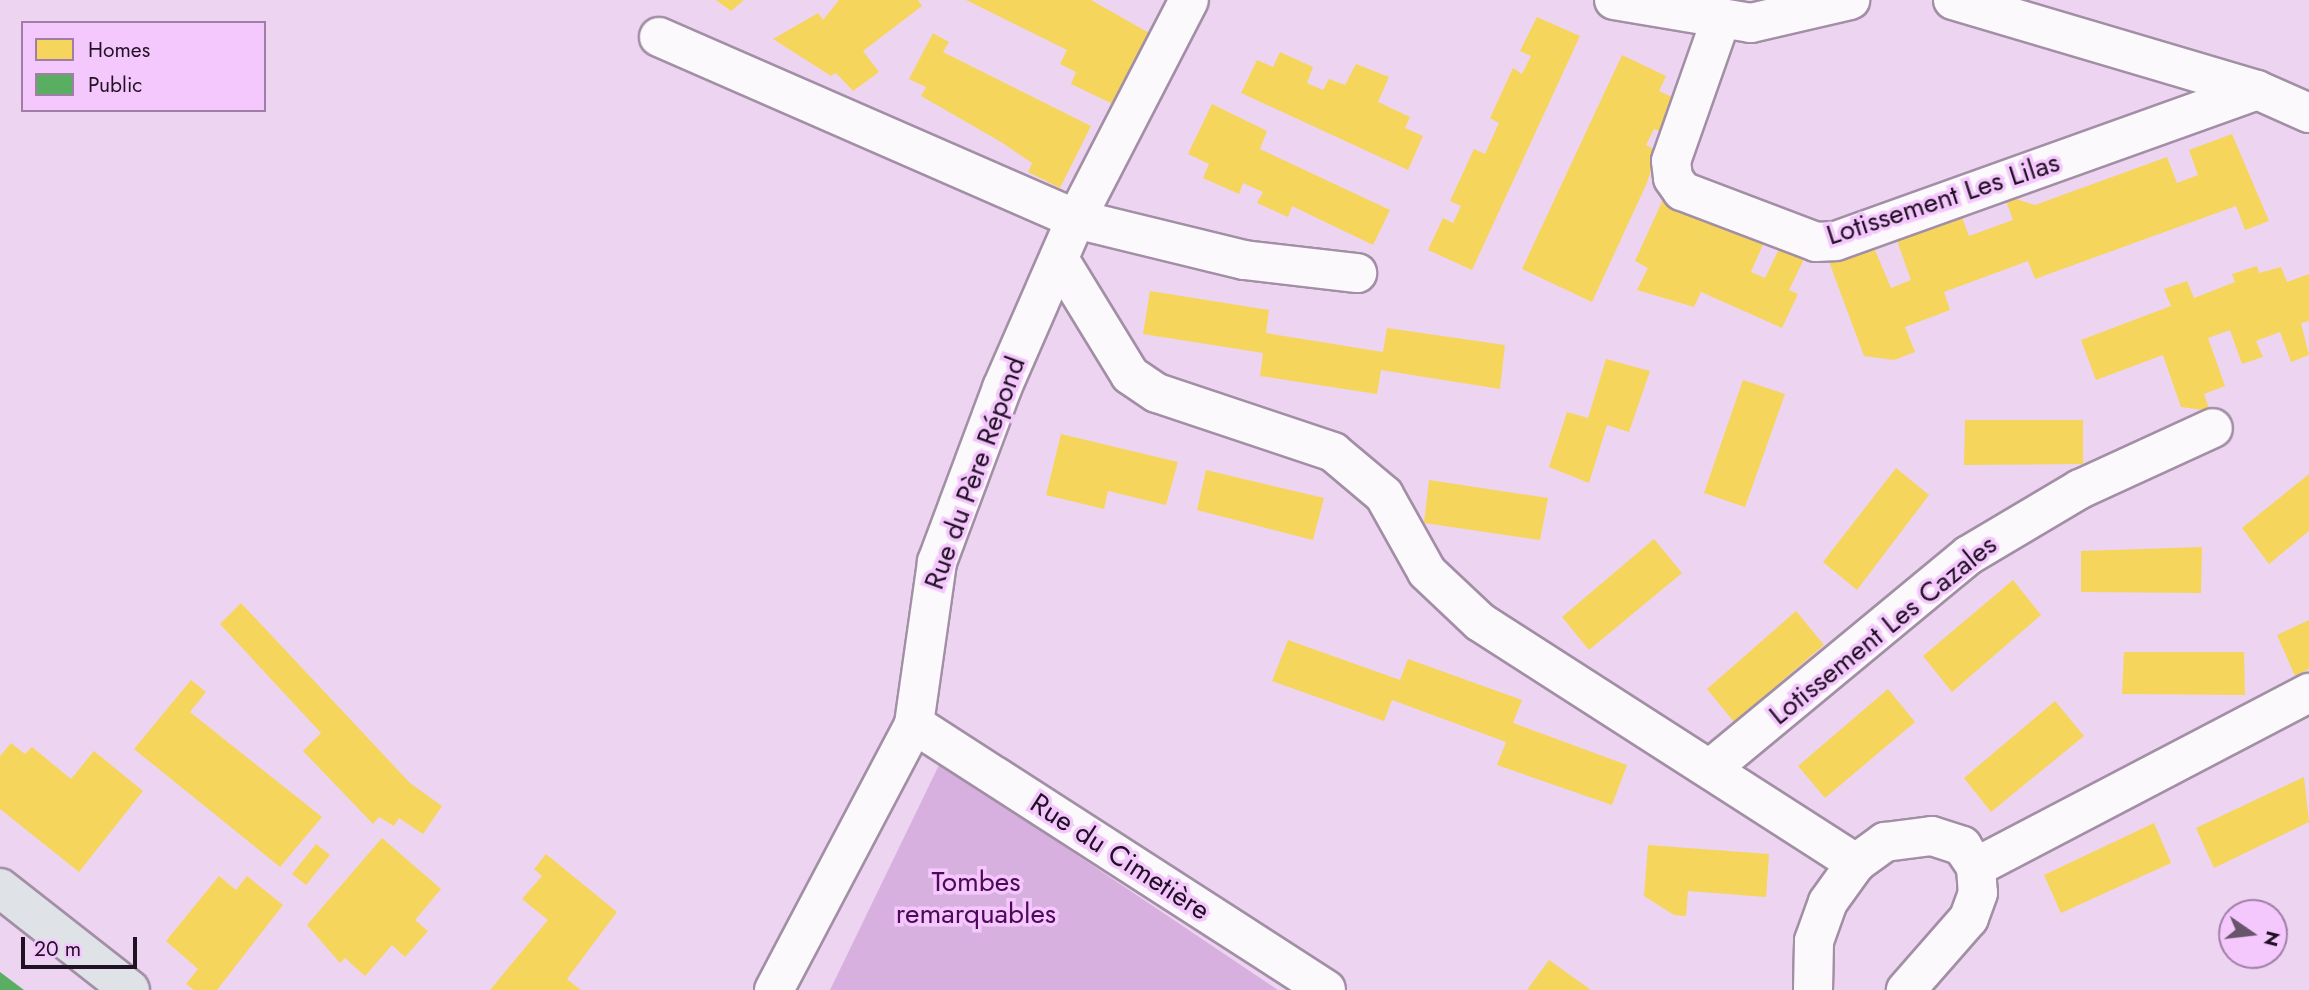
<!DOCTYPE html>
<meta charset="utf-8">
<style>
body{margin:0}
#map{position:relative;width:2309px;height:990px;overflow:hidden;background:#edd4f1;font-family:Jost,sans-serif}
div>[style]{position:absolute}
.green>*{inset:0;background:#d8b0df}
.homes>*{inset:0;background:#f6d55c}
.public>*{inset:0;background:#5aae61}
.roads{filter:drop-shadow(2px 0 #a28fa5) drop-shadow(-2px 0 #a28fa5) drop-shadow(0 2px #a28fa5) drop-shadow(0 -2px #a28fa5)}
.minor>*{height:38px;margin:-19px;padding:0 19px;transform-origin:19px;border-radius:19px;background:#fcf9fd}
.major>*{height:38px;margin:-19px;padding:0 19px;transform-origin:19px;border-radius:19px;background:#dfe3e8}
span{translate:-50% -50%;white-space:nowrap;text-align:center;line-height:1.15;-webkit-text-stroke:7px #f5c8fd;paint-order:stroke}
.street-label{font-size:28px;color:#211124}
.park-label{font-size:28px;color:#4f085a}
.legend{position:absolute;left:21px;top:21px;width:245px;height:91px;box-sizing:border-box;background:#f5c8fd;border:2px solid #a07fa6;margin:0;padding:9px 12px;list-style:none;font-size:21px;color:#211124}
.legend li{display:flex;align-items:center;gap:14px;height:35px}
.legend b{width:35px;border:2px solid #a07fa6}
.north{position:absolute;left:2218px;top:899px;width:70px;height:70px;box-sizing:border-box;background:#f5c8fd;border:2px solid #a07fa6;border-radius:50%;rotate:104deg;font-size:19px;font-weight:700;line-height:28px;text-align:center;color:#211124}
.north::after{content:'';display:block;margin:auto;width:24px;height:32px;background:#68556c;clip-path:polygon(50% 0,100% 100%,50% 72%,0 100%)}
.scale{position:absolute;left:21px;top:937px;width:116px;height:32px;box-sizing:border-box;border:4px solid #211124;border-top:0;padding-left:9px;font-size:21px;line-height:24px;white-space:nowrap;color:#211124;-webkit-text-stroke:5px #f5c8fd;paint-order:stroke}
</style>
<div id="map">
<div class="green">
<i style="clip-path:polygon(940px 763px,1278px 990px,830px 990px)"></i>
</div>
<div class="homes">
<i style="clip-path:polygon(716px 0,744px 0,731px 11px)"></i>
<i style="clip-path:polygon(839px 0,918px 0,922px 6px,863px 51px,879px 72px,853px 91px,836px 73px,831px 76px,773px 39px,818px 13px,823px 20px)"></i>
<i style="clip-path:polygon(966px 0,1091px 0,1151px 34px,1115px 105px,1071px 84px,1076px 72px,1060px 64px,1067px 50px)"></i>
<i style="clip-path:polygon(1537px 17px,1580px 36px,1472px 270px,1428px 250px,1443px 218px,1453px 223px,1461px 206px,1450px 201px,1474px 149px,1485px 154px,1499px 123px,1490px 118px,1513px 68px,1522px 74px,1531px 56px,1520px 51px)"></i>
<i style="clip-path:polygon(933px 33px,949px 42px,943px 52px,1091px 126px,1060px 188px,1028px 172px,1032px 163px,1001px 142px,921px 96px,926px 87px,909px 79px)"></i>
<i style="clip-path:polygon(1280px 52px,1313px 67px,1307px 83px,1323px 90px,1329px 79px,1345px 85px,1356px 64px,1389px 77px,1378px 102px,1410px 117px,1405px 128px,1423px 136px,1408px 170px,1241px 93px,1257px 60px,1273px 67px)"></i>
<i style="clip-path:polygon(1622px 55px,1666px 76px,1659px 91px,1681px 101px,1667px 134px,1654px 129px,1646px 145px,1658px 151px,1646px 185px,1592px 302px,1522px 269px)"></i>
<i style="clip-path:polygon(1212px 104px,1267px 131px,1260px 149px,1390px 210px,1373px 245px,1292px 206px,1288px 217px,1257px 203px,1263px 192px,1243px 183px,1239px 194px,1203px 178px,1209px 164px,1188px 154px)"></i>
<i style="clip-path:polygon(2232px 134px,2269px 221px,2245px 230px,2236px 206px,2035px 279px,2028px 261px,1944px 292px,1950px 310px,1905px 327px,1915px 352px,1894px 360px,1864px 356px,1828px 259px,1875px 250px,1891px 288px,1911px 280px,1895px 235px,1961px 215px,1969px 236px,2013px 220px,2004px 195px,2035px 205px,2167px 157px,2177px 183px,2198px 175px,2189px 150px)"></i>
<i style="clip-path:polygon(1665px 195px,1765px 240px,1751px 272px,1765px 278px,1780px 247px,1805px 257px,1789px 290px,1798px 294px,1782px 328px,1701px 292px,1694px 307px,1637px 290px,1648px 268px,1635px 261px)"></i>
<i style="clip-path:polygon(2257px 266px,2259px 273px,2281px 267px,2287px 282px,2309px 274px,2309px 321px,2301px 323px,2309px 355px,2291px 362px,2280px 332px,2256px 341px,2263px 357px,2242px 364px,2230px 330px,2208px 338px,2225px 386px,2204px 394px,2210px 411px,2181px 407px,2163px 355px,2096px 380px,2081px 340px,2171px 306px,2164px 289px,2187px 281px,2194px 298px,2235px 282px,2232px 274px)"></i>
<i style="clip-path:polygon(1150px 291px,1269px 310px,1266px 333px,1383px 352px,1387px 328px,1505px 345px,1500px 389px,1381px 370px,1377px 394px,1260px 376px,1263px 353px,1143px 334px)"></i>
<i style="clip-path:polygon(1606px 359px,1650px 371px,1629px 432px,1607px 425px,1589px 483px,1549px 467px,1567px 412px,1588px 418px)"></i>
<i style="clip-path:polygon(1743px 380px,1785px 394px,1745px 507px,1704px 493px)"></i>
<i style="clip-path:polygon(1965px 420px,2083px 420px,2083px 464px,1964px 465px)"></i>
<i style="clip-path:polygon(1061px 434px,1178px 462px,1166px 505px,1108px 491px,1104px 509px,1046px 495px)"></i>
<i style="clip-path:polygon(1896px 468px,1929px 495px,1857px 590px,1823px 562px)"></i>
<i style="clip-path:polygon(1206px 470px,1324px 498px,1313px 540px,1197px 510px)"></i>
<i style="clip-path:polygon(2309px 474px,2309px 531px,2269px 564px,2242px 528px)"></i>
<i style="clip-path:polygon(1429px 480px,1548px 498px,1540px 540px,1424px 523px)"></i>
<i style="clip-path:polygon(1654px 539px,1682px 573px,1589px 650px,1562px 617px)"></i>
<i style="clip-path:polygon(2202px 547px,2201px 593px,2081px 592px,2081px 551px)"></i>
<i style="clip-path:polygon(2013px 580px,2041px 615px,1952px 692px,1923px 656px)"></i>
<i style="clip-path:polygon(241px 603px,410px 783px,442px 806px,423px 834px,399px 818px,394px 826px,379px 817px,373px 824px,303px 751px,321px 733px,220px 624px)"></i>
<i style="clip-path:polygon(1796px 611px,1824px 645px,1734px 722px,1707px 689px)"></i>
<i style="clip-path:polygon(2309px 620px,2309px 669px,2295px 676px,2277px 635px)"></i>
<i style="clip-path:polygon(1288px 640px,1400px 680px,1408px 659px,1522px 700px,1513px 723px,1627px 765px,1612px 805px,1497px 765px,1506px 742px,1392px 700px,1384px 721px,1272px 681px)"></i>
<i style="clip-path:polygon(2124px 652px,2244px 652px,2245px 695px,2122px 694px)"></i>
<i style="clip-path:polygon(191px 680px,206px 692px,190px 712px,322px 817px,280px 867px,134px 749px)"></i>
<i style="clip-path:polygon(1888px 689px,1915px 722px,1825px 798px,1798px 766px)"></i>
<i style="clip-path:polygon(2055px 701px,2084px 736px,1991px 812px,1964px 778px)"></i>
<i style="clip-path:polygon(11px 743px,25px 754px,32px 747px,71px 779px,94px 751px,143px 791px,79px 872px,0 809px,0 756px)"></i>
<i style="clip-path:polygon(2304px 777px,2309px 822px,2214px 868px,2196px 828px)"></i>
<i style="clip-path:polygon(2154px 823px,2171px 863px,2061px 913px,2044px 875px)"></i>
<i style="clip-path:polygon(382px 838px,441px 889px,415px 920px,428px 931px,405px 957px,392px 945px,365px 976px,345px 958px,340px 963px,307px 925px)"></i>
<i style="clip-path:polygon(316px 844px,330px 855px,306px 885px,292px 874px)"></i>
<i style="clip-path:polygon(1648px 845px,1769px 854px,1766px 897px,1688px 891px,1686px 916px,1674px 915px,1644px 896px)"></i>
<i style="clip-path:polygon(546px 854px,617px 912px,567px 979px,581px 990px,490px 990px,548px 920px,522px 899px,542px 876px,534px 869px)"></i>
<i style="clip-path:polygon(219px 876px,236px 890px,247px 876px,283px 905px,217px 990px,194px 990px,186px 984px,198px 969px,166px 941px)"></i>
<i style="clip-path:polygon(1549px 960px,1591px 990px,1527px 990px)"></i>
</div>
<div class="public">
<i style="clip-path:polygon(0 972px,24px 990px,0 990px)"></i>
</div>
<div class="roads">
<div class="minor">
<i style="left:1614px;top:0;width:139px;rotate:9.5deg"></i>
<i style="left:1751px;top:23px;width:102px;rotate:-13.1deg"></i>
<i style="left:1953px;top:0;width:317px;rotate:16.5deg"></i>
<i style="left:2257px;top:90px;width:57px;rotate:23.9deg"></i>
<i style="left:1720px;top:22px;width:147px;rotate:109.4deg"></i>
<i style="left:1671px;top:161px;width:17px;rotate:83deg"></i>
<i style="left:1673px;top:178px;width:16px;rotate:55deg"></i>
<i style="left:1682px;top:191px;width:143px;rotate:20.8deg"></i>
<i style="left:1816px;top:242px;width:20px;rotate:-3deg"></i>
<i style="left:1836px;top:241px;width:447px;rotate:-19.7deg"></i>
<i style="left:659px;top:37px;width:455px;rotate:23.6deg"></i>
<i style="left:1076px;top:219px;width:173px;rotate:13.7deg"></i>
<i style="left:1244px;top:260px;width:114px;rotate:6.6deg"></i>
<i style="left:1059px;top:259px;width:136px;rotate:58.5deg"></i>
<i style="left:1130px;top:375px;width:32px;rotate:34deg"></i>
<i style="left:1157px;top:393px;width:186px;rotate:18.5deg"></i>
<i style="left:1333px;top:452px;width:67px;rotate:40.1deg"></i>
<i style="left:1384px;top:495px;width:88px;rotate:60.8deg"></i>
<i style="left:1427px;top:572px;width:73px;rotate:43.3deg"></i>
<i style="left:1480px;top:622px;width:447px;rotate:32.7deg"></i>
<i style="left:914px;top:724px;width:490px;rotate:32.8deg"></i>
<i style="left:1710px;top:769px;width:336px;rotate:-39.6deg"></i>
<i style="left:1969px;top:555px;width:129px;rotate:-30.7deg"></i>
<i style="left:2080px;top:489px;width:146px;rotate:-24.6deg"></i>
<i style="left:1976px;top:867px;width:376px;rotate:-27.6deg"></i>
<i style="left:774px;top:990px;width:301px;rotate:-62.2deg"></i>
<i style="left:914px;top:724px;width:164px;rotate:-81.9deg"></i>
<i style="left:937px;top:562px;width:186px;rotate:-69.5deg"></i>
<i style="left:1002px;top:388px;width:184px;rotate:-66.4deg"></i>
<i style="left:1076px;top:219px;width:246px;rotate:-62.7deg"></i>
<i style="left:1813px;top:990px;width:49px;rotate:-88.8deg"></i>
<i style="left:1814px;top:941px;width:41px;rotate:-70.3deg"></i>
<i style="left:1828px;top:902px;width:48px;rotate:-54.3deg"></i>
<i style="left:1856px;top:863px;width:36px;rotate:-36deg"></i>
<i style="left:1885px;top:842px;width:47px;rotate:-7.3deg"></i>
<i style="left:1932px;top:836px;width:32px;rotate:18deg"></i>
<i style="left:1962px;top:846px;width:25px;rotate:56deg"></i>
<i style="left:1976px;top:867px;width:26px;rotate:86deg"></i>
<i style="left:1978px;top:893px;width:27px;rotate:110deg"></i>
<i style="left:1969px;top:918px;width:96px;rotate:131.2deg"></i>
</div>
<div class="major">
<i style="left:0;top:888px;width:165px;rotate:38.1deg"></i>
</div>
</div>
<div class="street-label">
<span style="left:1943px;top:199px;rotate:-18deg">Lotissement Les Lilas</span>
<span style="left:975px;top:473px;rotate:-70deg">Rue du Père Répond</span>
<span style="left:1883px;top:630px;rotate:-39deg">Lotissement Les Cazales</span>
<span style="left:1120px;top:857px;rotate:33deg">Rue du Cimetière</span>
</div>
<div class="park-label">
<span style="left:976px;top:898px">Tombes<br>remarquables</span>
</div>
<ul class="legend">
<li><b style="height:19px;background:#f6d55c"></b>Homes</li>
<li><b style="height:19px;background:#5aae61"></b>Public</li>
</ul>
<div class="north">N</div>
<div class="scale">20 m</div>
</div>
